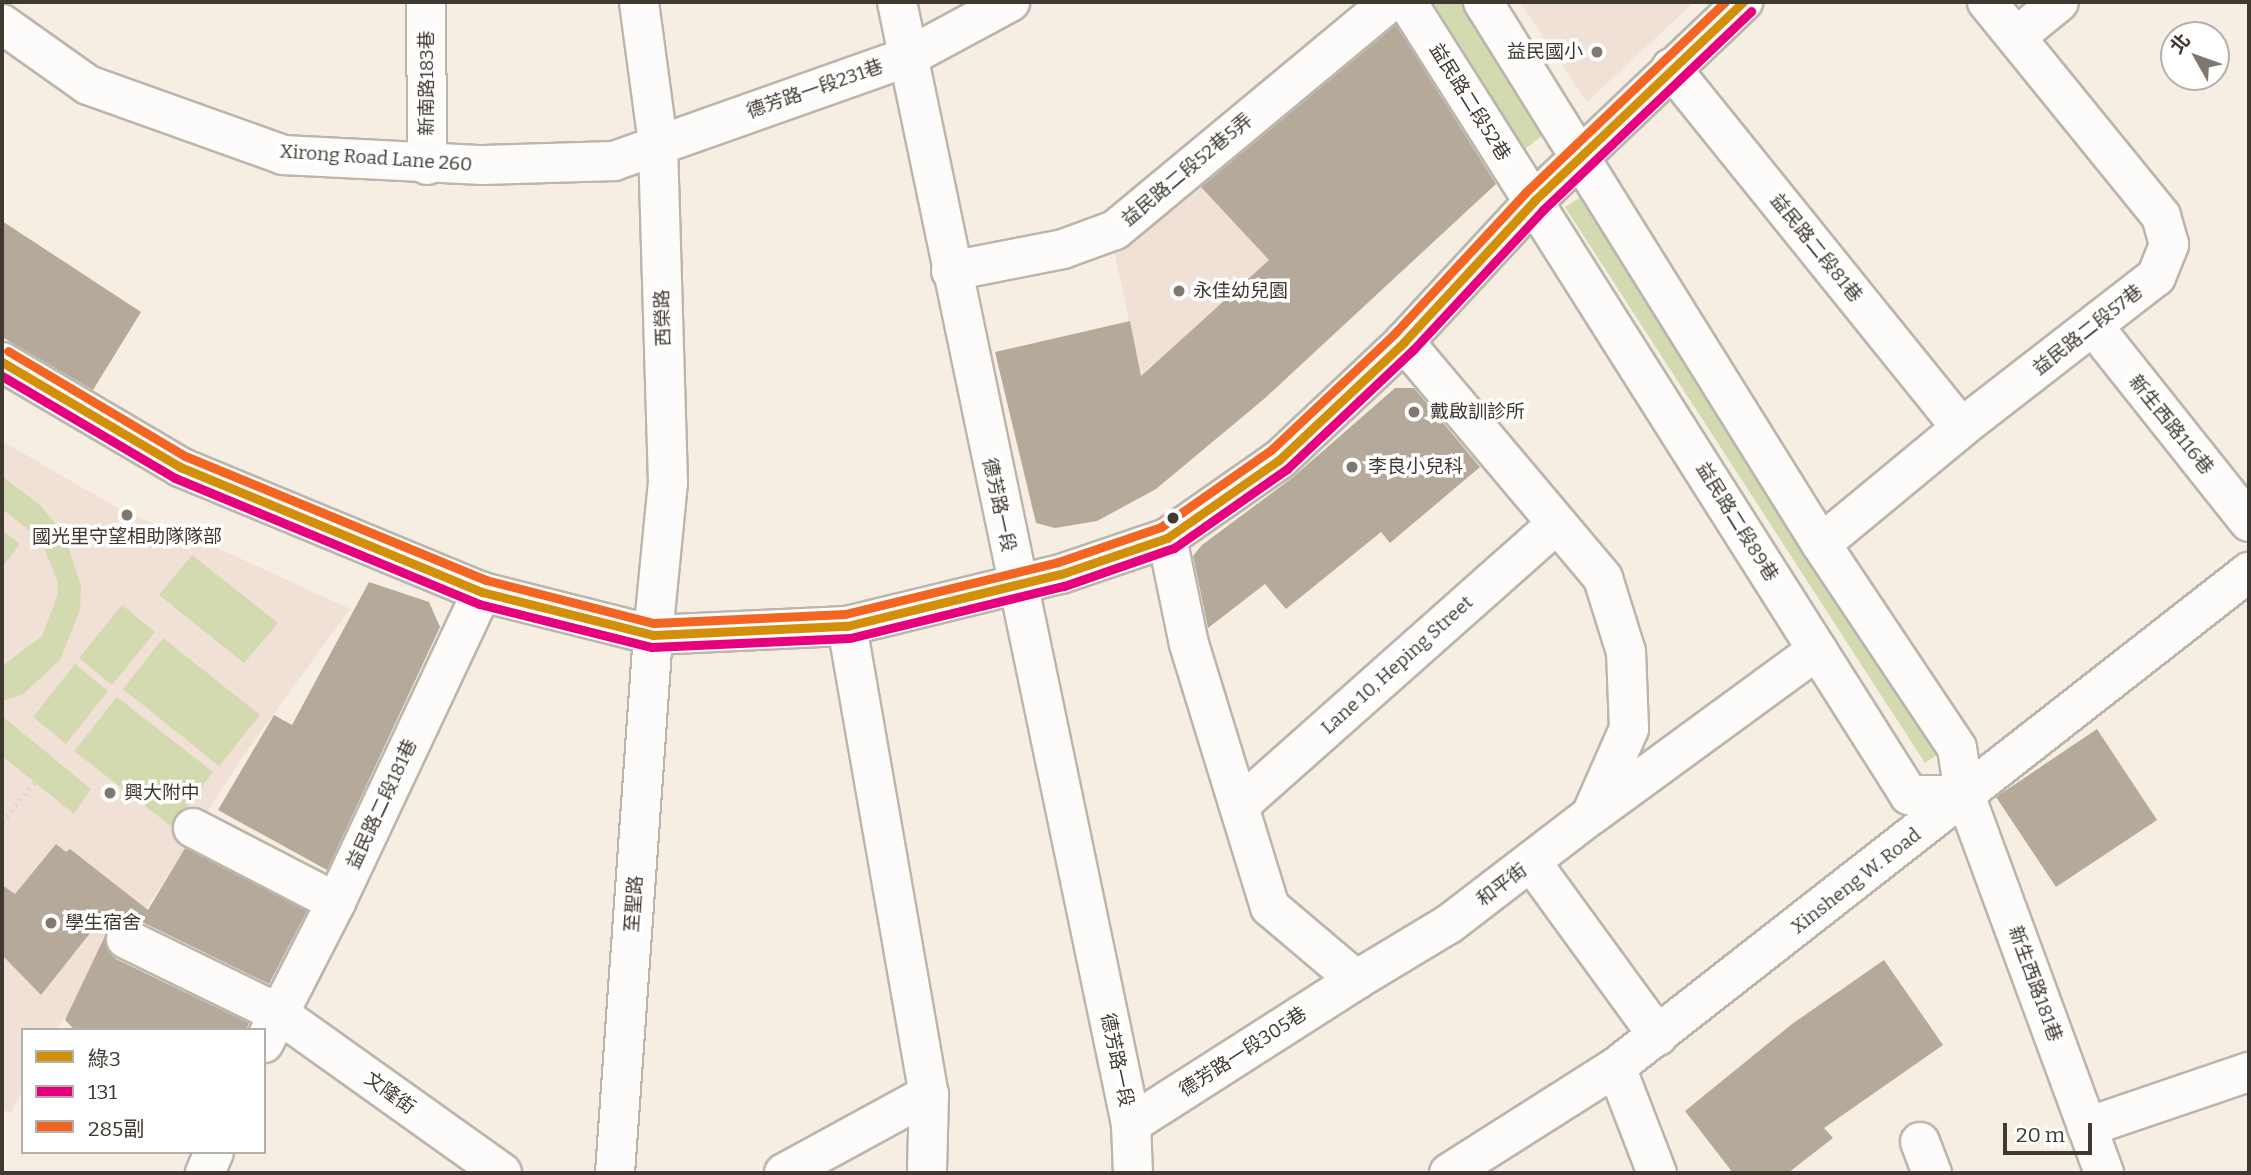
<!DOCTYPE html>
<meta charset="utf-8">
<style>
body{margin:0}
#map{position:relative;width:2251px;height:1175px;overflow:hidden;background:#f6eee2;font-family:Bitter,"Noto Sans TC",serif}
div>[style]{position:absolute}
.education>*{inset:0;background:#f1e0d5}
.green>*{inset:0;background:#d3dab0}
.building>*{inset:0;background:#b5aa99}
.path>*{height:4.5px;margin-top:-2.25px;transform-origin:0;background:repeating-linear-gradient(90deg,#dad7d4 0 2px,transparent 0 7px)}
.roads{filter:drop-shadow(2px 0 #bbb5ac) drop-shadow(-2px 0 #bbb5ac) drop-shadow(0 2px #bbb5ac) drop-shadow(0 -2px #bbb5ac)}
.minor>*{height:38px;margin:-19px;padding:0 19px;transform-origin:19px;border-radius:19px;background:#fefcfb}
.bus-1>*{height:9px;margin:-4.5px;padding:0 4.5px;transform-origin:4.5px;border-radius:4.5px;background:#d2900a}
.bus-2>*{height:9px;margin:-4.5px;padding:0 4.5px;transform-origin:4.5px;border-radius:4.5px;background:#e5007d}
.bus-3>*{height:9px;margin:-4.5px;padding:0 4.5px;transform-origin:4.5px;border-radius:4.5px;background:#f26522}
.dots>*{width:19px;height:19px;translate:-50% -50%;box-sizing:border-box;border:4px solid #fff;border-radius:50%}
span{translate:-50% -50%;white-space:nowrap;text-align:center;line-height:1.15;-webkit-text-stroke:7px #fff;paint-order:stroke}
.poi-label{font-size:19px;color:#3f3931}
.right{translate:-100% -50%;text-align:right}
.left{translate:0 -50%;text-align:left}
.street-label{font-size:19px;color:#3f3931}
.frame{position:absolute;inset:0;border:4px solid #3f3931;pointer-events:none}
.legend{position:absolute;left:21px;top:1028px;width:245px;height:126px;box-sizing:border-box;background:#fff;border:2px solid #b2b0ad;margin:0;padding:9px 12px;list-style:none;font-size:21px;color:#3f3931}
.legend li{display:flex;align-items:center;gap:14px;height:35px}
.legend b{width:35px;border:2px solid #b2b0ad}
.north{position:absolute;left:2160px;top:21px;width:70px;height:70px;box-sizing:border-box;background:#fff;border:2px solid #b2b0ad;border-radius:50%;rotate:310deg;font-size:19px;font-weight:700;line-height:28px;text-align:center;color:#3f3931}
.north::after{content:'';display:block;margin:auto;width:24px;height:32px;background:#7f786f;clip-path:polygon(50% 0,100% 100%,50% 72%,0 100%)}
.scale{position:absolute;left:2003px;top:1123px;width:89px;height:32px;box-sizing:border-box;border:4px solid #3f3931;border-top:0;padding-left:9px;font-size:21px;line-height:24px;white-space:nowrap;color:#3f3931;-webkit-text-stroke:5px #fff;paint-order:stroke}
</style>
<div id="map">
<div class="education">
<i style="clip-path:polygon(1520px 2px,1694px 2px,1587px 102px)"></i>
<i style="clip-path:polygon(1192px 177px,1269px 260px,1141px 375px,1113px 246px)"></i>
<i style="clip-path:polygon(2px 441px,126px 513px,200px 540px,350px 609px,241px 759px,154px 897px,56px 1030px,23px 1030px,23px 1090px,11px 1113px,2px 1109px)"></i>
</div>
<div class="green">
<i style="clip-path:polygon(1433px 2px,1473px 2px,1552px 128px,1525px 149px)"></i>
<i style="clip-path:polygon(1589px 192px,1952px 745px,1925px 763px,1565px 207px)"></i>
<i style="clip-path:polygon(2px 476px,40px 505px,64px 534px,81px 586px,80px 610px,60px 660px,23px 694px,2px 701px,2px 666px,42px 636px,58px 594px,57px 579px,40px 539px,2px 509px)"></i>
<i style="clip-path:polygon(2px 530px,20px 544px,2px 568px)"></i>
<i style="clip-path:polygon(192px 555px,278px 623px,244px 663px,159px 595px)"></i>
<i style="clip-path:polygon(122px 605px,155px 632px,112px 685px,79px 658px)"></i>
<i style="clip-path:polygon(163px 638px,260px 715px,219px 766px,123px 689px)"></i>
<i style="clip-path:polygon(75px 664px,108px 691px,66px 744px,33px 717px)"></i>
<i style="clip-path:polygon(117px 697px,213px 772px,172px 827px,74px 751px)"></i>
<i style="clip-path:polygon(2px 716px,91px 789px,74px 814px,2px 756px)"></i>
</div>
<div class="building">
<i style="clip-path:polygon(1396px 25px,1496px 184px,1264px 399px,1156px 489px,1097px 521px,1055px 528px,1036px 523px,995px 352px,1130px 321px,1141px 376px,1269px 260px,1201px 187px)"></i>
<i style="clip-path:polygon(2px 221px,141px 312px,93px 390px,2px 337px)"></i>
<i style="clip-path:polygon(1395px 388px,1414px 388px,1480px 467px,1390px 543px,1381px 532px,1286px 609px,1265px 584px,1208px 628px,1193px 556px,1202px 545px,1292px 478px)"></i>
<i style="clip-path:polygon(369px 582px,429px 602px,440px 627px,327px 870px,218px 810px,274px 715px,292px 725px)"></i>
<i style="clip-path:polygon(2097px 729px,2157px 820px,2056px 887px,1996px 797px)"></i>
<i style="clip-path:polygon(56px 844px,66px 852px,70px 849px,148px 910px,185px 848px,307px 911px,269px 984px,136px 919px,124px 917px,110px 925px,114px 917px,106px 913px,41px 995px,2px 955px,2px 885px,15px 894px)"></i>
<i style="clip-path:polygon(105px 936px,108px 951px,116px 959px,249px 1023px,246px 1030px,75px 1030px,65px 1020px)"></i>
<i style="clip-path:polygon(1884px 960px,1943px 1045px,1824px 1128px,1833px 1138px,1788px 1173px,1733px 1173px,1685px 1111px,1792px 1024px)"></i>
</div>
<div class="path">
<i style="left:2px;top:822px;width:52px;rotate:-50.5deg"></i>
</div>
<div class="roads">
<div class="minor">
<i style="left:426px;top:2px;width:163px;rotate:89.6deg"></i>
<i style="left:897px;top:2px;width:1146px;rotate:78.22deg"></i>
<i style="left:1131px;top:1124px;width:49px;rotate:87.7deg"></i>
<i style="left:1407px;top:2px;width:939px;rotate:57.66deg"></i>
<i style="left:1909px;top:795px;width:56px"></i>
<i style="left:1965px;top:795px;width:403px;rotate:69.8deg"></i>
<i style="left:1483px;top:2px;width:639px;rotate:58.05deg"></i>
<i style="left:1821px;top:544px;width:245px;rotate:56.3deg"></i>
<i style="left:1957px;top:748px;width:45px;rotate:81deg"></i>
<i style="left:2px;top:24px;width:105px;rotate:35.3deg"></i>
<i style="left:88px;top:85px;width:207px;rotate:19.7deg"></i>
<i style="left:283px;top:155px;width:200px;rotate:2.9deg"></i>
<i style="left:483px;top:165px;width:131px;rotate:-1.7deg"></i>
<i style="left:614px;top:161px;width:312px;rotate:-19.5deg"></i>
<i style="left:908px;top:57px;width:116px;rotate:-28.3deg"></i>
<i style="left:2016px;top:37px;width:55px;rotate:-39.1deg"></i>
<i style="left:1671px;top:68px;width:462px;rotate:51.1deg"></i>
<i style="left:951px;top:271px;width:114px;rotate:-11.1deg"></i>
<i style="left:1063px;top:249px;width:55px;rotate:-20.1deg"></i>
<i style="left:1115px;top:230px;width:357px;rotate:-39.7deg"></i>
<i style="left:2094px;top:327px;width:249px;rotate:51.5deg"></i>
<i style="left:2px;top:362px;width:207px;rotate:30.5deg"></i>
<i style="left:180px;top:467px;width:327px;rotate:22.5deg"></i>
<i style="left:482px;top:592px;width:176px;rotate:14.1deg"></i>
<i style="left:653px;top:635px;width:194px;rotate:-2.7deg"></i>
<i style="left:847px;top:626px;width:220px;rotate:-13.7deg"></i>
<i style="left:1061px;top:574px;width:112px;rotate:-18.8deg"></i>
<i style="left:1167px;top:538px;width:136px;rotate:-34.9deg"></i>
<i style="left:1279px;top:460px;width:172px;rotate:-43.3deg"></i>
<i style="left:1404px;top:342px;width:192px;rotate:-47.3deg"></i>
<i style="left:1534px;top:201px;width:289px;rotate:-43.6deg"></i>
<i style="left:1167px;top:538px;width:108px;rotate:78.3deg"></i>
<i style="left:1189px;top:644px;width:275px;rotate:72.9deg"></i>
<i style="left:1270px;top:907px;width:113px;rotate:40.3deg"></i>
<i style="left:1356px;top:980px;width:109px;rotate:-31.1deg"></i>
<i style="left:1449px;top:924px;width:179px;rotate:-37.5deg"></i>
<i style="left:1591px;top:815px;width:94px;rotate:-66.2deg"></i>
<i style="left:1629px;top:729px;width:77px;rotate:-92.2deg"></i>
<i style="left:1626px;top:652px;width:77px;rotate:-107.3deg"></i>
<i style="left:1603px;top:578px;width:309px;rotate:-130.1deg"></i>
<i style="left:1821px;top:544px;width:182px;rotate:-39.6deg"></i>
<i style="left:1961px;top:428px;width:247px;rotate:-37.8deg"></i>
<i style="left:2156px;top:277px;width:35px;rotate:-68deg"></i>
<i style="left:2169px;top:244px;width:29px;rotate:-106deg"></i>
<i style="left:2161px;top:216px;width:276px;rotate:-129.1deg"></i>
<i style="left:847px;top:626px;width:475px;rotate:80.1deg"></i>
<i style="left:929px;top:1094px;width:79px;rotate:91.5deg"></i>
<i style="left:1239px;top:806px;width:423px;rotate:-41.6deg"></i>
<i style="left:1593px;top:814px;width:278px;rotate:-36.2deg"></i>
<i style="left:193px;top:828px;width:161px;rotate:27.4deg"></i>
<i style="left:1532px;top:863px;width:214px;rotate:53.9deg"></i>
<i style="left:126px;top:939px;width:169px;rotate:26deg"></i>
<i style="left:278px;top:1013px;width:275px;rotate:35.5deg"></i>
<i style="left:264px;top:1043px;width:158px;rotate:-62.9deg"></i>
<i style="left:336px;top:902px;width:343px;rotate:-64.8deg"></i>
<i style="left:1616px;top:1067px;width:114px;rotate:68.9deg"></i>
<i style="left:1131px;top:1124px;width:267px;rotate:-32.6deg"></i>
<i style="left:2087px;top:1127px;width:171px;rotate:-18.8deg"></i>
<i style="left:1920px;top:1142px;width:33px;rotate:69deg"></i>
<i style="left:205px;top:1173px;width:23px;rotate:-67deg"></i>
<i style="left:615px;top:1173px;width:539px;rotate:-85.96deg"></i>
<i style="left:653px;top:635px;width:153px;rotate:-84.4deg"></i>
<i style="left:668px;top:483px;width:340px;rotate:-91.7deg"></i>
<i style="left:658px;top:143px;width:142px;rotate:-97.7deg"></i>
<i style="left:784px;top:1173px;width:165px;rotate:-28.6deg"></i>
<i style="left:1449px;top:1173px;width:198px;rotate:-32.4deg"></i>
<i style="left:1616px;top:1067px;width:804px;rotate:-38.03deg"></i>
</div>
</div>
<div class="bus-1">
<i style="left:2px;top:362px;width:207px;rotate:30.5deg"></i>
<i style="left:180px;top:467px;width:327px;rotate:22.5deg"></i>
<i style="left:482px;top:592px;width:176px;rotate:14.1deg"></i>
<i style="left:653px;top:635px;width:194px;rotate:-2.7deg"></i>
<i style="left:847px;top:626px;width:220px;rotate:-13.7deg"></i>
<i style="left:1061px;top:574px;width:112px;rotate:-18.8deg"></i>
<i style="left:1167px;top:538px;width:136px;rotate:-34.9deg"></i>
<i style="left:1279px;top:460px;width:172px;rotate:-43.3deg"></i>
<i style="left:1404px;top:342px;width:192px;rotate:-47.3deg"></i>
<i style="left:1534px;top:201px;width:289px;rotate:-43.6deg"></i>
</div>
<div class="bus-2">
<i style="left:2px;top:376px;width:201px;rotate:30.5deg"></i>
<i style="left:175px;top:478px;width:329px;rotate:22.5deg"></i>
<i style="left:479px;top:604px;width:178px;rotate:14deg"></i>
<i style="left:652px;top:647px;width:198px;rotate:-2.6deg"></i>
<i style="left:850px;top:638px;width:220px;rotate:-13.7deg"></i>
<i style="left:1064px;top:586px;width:116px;rotate:-19.1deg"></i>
<i style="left:1174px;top:548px;width:138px;rotate:-35deg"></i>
<i style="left:1287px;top:469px;width:173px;rotate:-43.4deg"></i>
<i style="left:1413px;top:350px;width:191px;rotate:-47.1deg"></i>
<i style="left:1543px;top:210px;width:288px;rotate:-43.7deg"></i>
</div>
<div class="bus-3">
<i style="left:8px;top:351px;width:206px;rotate:30.7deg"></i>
<i style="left:185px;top:456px;width:326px;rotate:22.4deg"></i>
<i style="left:486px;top:580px;width:173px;rotate:14.4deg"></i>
<i style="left:654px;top:623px;width:191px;rotate:-2.7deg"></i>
<i style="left:845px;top:614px;width:219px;rotate:-13.7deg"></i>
<i style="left:1058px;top:562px;width:109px;rotate:-18.8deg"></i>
<i style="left:1161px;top:527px;width:134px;rotate:-35deg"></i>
<i style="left:1271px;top:450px;width:170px;rotate:-43.3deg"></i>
<i style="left:1395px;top:333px;width:192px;rotate:-47.1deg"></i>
<i style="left:1526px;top:192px;width:275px;rotate:-43.7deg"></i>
</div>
<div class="dots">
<i style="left:1597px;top:52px;background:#7f786f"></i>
<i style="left:1179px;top:291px;background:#7f786f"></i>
<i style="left:1414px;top:412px;background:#7f786f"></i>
<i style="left:1352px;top:467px;background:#7f786f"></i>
<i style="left:127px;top:515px;background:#7f786f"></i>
<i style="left:1173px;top:518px;background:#3f3931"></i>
<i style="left:110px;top:793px;background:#7f786f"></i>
<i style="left:51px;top:923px;background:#7f786f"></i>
</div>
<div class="poi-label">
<span class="right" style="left:1583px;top:52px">益民國小</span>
<span class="left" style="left:1193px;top:291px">永佳幼兒園</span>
<span class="left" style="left:1430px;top:412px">戴啟訓診所</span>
<span class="left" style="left:1368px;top:467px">李良小兒科</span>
<span style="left:127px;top:537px">國光里守望相助隊隊部</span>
<span class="left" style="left:124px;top:793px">興大附中</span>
<span class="left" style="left:65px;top:923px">學生宿舍</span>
</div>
<div class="street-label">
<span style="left:427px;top:83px;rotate:-90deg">新南路183巷</span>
<span style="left:815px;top:89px;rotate:-19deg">德芳路一段231巷</span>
<span style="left:1470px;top:102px;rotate:58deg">益民路二段52巷</span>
<span style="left:376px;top:158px;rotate:4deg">Xirong Road Lane 260</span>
<span style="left:1187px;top:170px;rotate:-40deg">益民路二段52巷5弄</span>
<span style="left:1816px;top:248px;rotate:51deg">益民路二段81巷</span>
<span style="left:663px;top:318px;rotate:-92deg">西榮路</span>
<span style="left:2088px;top:330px;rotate:-38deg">益民路二段57巷</span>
<span style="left:2171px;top:425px;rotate:51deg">新生西路116巷</span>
<span style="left:999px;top:505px;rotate:78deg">德芳路一段</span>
<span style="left:1737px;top:522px;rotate:58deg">益民路二段89巷</span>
<span style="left:1397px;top:665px;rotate:-42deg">Lane 10, Heping Street</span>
<span style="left:382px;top:804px;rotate:-65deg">益民路二段181巷</span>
<span style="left:1856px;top:881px;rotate:-38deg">Xinsheng W. Road</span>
<span style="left:1502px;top:885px;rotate:-37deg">和平街</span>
<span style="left:634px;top:904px;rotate:-86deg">至聖路</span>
<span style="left:2035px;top:984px;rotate:70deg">新生西路181巷</span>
<span style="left:1243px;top:1052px;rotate:-33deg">德芳路一段305巷</span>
<span style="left:1117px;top:1060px;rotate:78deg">德芳路一段</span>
<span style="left:390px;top:1093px;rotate:36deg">文隆街</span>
</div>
<div class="frame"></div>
<ul class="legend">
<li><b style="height:9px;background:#d2900a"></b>綠3</li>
<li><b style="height:9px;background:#e5007d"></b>131</li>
<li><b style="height:9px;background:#f26522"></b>285副</li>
</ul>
<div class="north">北</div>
<div class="scale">20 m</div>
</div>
